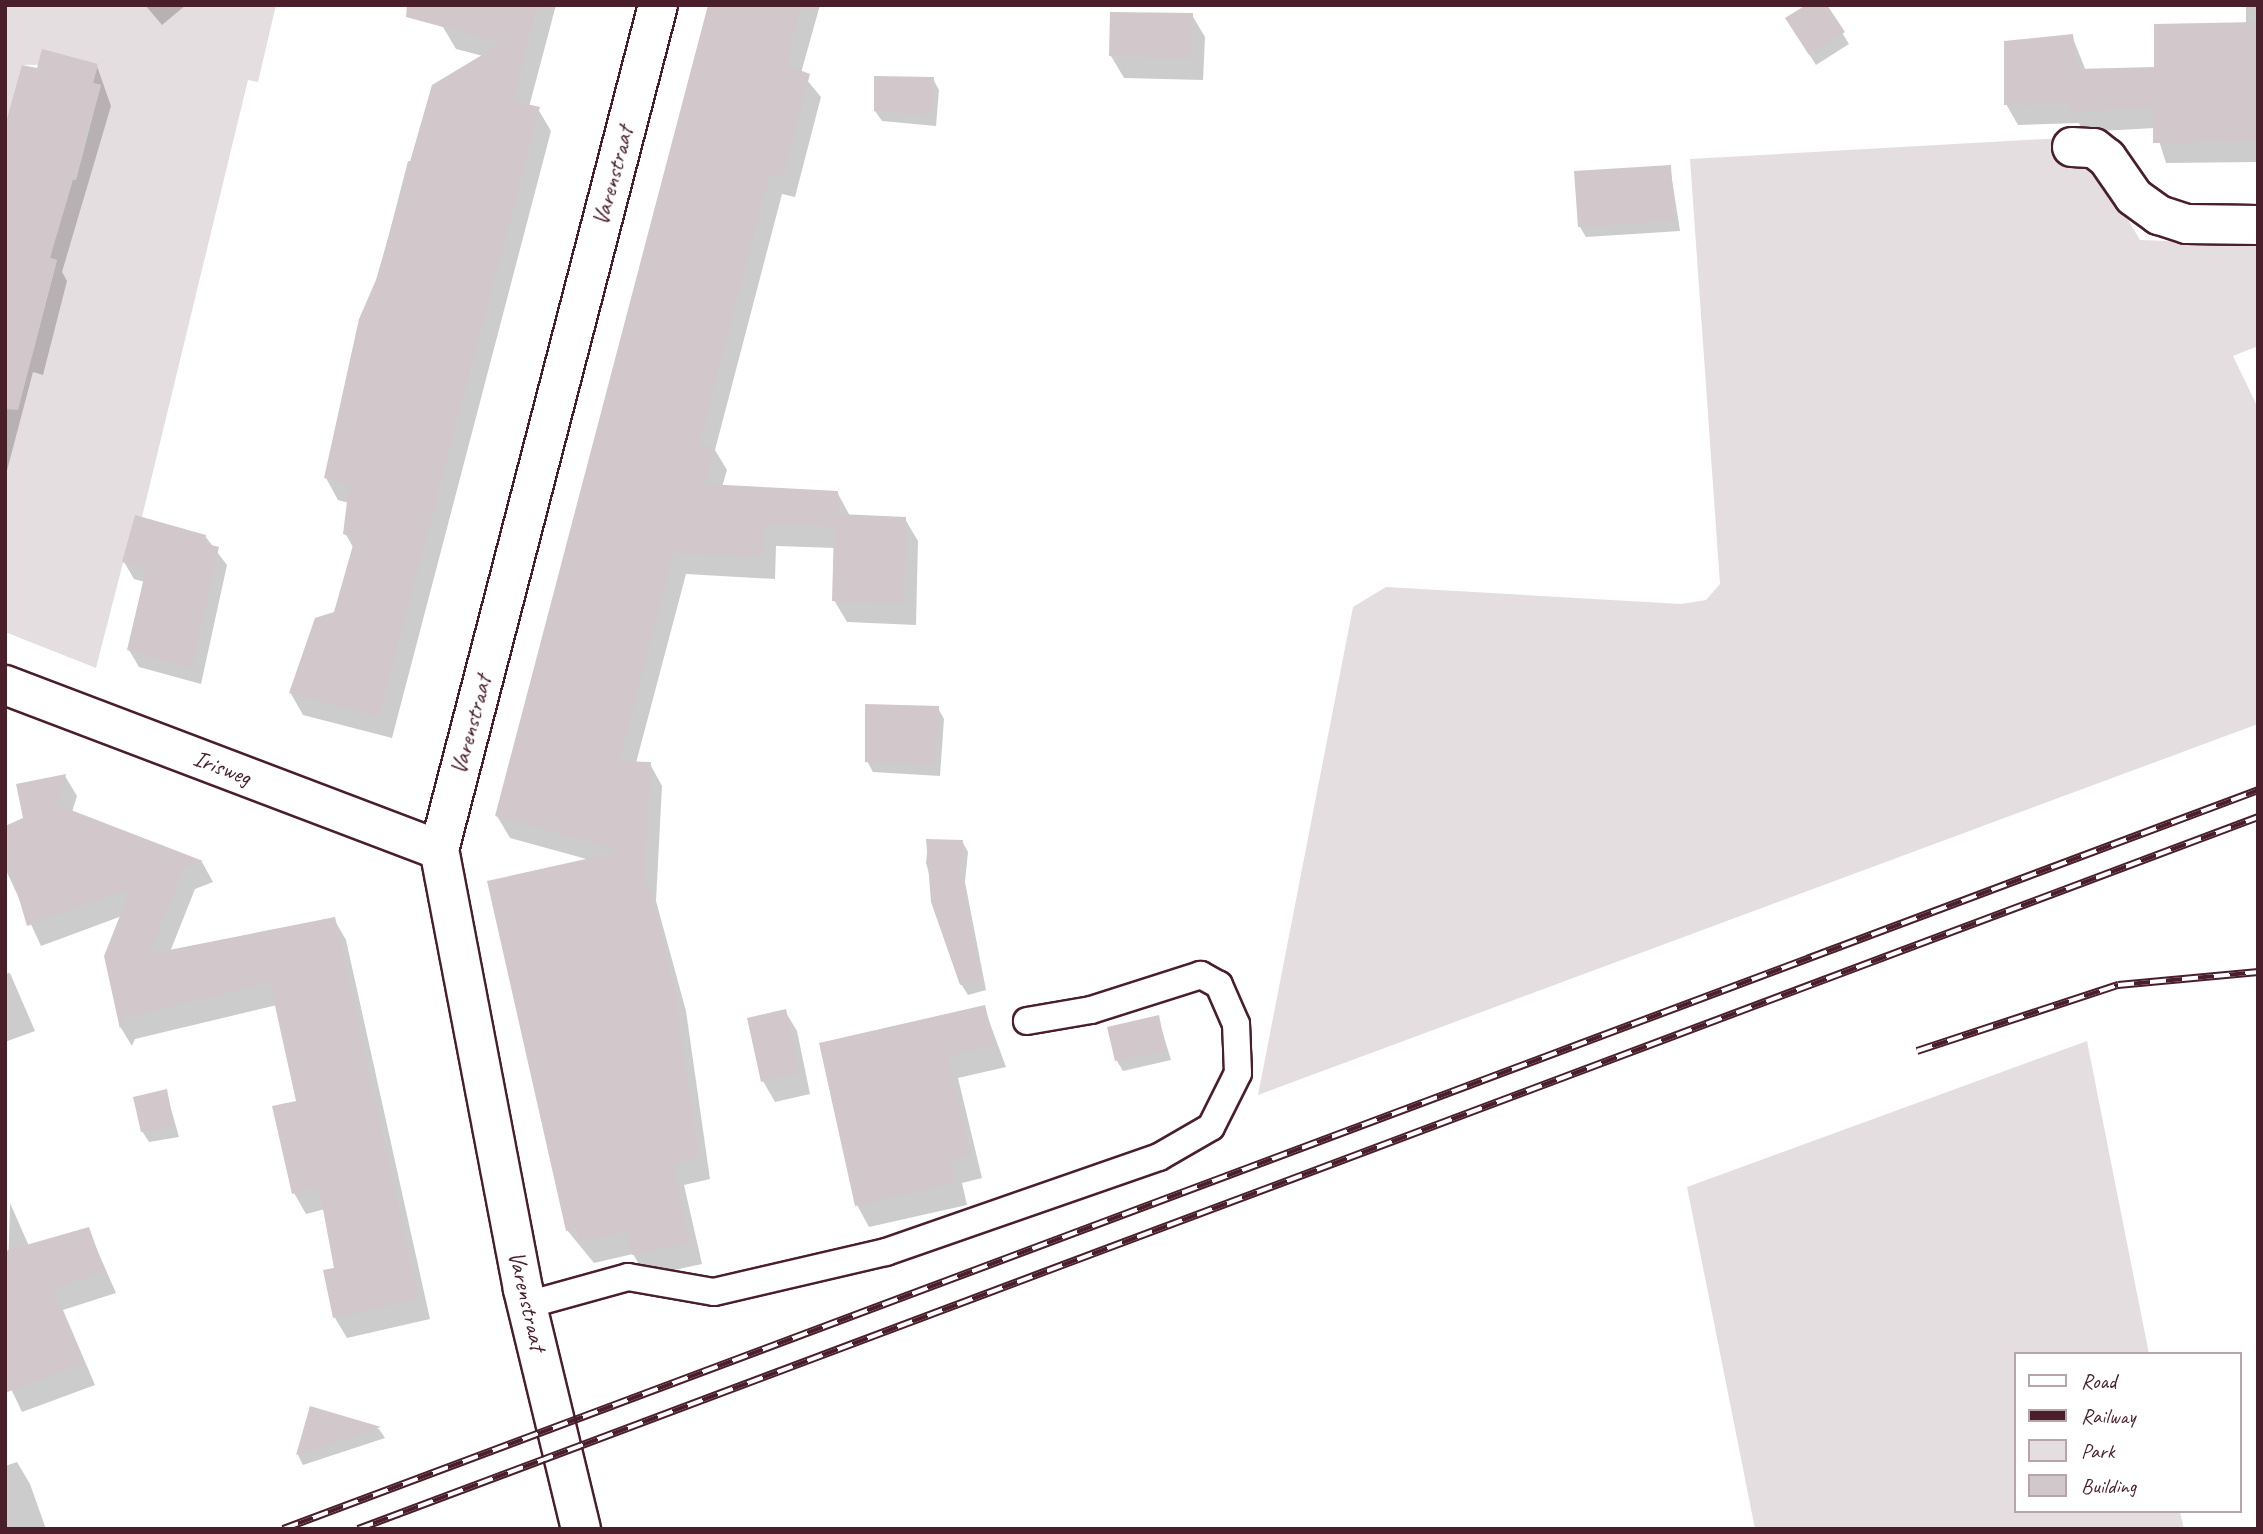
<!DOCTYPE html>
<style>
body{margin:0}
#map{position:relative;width:2263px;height:1534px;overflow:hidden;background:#fff;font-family:Caveat,sans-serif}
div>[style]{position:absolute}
.green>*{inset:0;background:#e5dee0}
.shadow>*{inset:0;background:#0003}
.building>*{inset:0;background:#d2c7cb}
.roads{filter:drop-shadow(2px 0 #4a1f2b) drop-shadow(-2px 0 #4a1f2b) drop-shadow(0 2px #4a1f2b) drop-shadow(0 -2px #4a1f2b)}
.lane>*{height:26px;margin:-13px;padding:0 13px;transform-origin:13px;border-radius:13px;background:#fff}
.street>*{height:38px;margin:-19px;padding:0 19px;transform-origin:19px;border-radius:19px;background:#fff}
.rail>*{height:8px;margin-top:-4px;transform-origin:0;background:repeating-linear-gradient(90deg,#fff 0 16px,#4a1f2b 0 32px);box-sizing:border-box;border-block:2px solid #4a1f2b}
span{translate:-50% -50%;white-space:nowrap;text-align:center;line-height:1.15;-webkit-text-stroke:5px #fff;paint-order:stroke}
.street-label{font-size:24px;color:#4a1f2b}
.frame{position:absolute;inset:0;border:7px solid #4a1f2b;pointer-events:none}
.legend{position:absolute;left:2014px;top:1352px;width:228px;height:161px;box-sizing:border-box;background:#fff;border:2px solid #b7a5aa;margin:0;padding:9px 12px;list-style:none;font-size:21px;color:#4a1f2b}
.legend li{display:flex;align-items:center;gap:14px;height:35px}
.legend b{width:35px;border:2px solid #b7a5aa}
</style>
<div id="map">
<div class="green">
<i style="clip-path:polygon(5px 5px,276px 5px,258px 82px,248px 80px,142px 517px,135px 516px,96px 668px,5px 632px,5px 414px,32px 356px,57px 260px,50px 258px,66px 178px,76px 180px,101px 85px,93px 83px,98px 64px,23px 65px,5px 128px)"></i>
<i style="clip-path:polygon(2080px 137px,2140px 240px,2258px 244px,2258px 346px,2233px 356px,2258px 408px,2258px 724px,1258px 1095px,1353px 607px,1386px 587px,1681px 604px,1706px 600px,1720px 584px,1690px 159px)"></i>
<i style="clip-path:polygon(2087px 1041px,2149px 1354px,2016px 1354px,2016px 1511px,2180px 1511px,2184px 1529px,1755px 1529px,1687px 1187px)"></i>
</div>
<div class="shadow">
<i style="clip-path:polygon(145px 5px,186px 5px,162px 25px)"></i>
<i style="clip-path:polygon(449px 5px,556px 5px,529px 107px,538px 109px,551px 131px,392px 738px,303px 715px,290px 692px,335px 613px,354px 549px,345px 533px,349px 503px,338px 500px,326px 478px,408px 161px,413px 162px,483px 56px,456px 49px,443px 27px)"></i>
<i style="clip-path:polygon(709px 5px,820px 5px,801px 73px,821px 97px,795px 197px,782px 194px,715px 450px,727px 470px,722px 487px,837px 492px,850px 516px,905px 519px,918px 541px,916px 625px,847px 622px,834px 600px,835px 548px,776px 546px,775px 579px,686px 574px,636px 763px,650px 764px,662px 786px,656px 901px,686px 1011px,710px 1179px,684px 1185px,702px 1264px,646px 1276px,633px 1254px,594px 1263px,567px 1230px,590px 860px,510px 838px,497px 816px)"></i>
<i style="clip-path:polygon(1825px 5px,1849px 44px,1816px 65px,1793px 29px)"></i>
<i style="clip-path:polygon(2246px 5px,2258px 5px,2258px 162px,2166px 163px,2155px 128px,2083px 132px,2079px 123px,2018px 125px,2006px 104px,2072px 36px,2086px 71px,2156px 69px,2246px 24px)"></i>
<i style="clip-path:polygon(1192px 15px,1205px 37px,1203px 80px,1124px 78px,1111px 56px)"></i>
<i style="clip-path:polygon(97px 66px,111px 106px,62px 272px,67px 281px,43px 375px,33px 372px,5px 478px,5px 186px,39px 70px)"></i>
<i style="clip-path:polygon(933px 79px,939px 90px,936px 126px,882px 121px,875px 111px)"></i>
<i style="clip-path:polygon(1670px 166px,1680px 231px,1586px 237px,1580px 227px)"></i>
<i style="clip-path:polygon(205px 536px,227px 565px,201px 684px,139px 667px,129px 650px,145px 582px,134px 579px,124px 562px)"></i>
<i style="clip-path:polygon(938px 708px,944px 719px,940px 776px,873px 772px,867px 761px)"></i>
<i style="clip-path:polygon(65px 776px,77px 796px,72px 812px,202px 862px,213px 882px,195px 889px,170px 952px,334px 919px,346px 940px,430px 1319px,347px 1338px,335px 1318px,325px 1272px,336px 1269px,325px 1209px,306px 1214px,294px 1193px,298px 1102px,277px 1005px,135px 1039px,132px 1046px,121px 1028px,106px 957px,122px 916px,41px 946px,5px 868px,5px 828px,25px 819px)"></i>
<i style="clip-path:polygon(928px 841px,962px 841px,968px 852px,965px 882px,986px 990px,968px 995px,961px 984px,926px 863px)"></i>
<i style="clip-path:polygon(10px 973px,35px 1031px,5px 1042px,5px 974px)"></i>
<i style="clip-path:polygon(984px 1007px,1006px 1067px,958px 1078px,982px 1178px,962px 1183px,967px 1205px,869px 1227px,857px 1205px,821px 1044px)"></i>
<i style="clip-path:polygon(785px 1011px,797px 1031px,810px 1094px,775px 1102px,763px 1081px)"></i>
<i style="clip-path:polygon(1158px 1017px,1171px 1060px,1123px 1071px,1117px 1061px)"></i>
<i style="clip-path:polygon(166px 1091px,179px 1137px,149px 1142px,142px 1131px)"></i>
<i style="clip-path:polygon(10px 1203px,29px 1246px,88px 1229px,116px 1293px,63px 1310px,95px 1385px,22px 1412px,5px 1376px)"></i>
<i style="clip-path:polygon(311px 1408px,379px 1429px,385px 1438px,303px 1465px,298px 1455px)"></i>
<i style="clip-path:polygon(17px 1462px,30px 1484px,46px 1529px,5px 1529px,5px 1466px)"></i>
</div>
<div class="building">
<i style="clip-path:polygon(407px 5px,538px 5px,513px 101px,540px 107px,379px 717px,289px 693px,315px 618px,334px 612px,355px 538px,343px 534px,349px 485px,324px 478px,359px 319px,376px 280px,432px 85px,502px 43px,406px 17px)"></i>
<i style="clip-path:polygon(708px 5px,802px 5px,786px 65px,810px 74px,783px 176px,770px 173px,699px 445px,715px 447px,705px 484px,838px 491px,839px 514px,906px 517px,904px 604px,832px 601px,834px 527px,764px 524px,763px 557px,674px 553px,619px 761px,651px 762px,644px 886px,649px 885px,674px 987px,699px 1157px,672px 1163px,691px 1243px,632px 1255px,626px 1232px,579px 1242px,576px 1228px,566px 1231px,487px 881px,622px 851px,495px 816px)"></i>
<i style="clip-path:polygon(1806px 5px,1827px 5px,1845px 32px,1809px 55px,1785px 18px)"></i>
<i style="clip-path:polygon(1110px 12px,1193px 13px,1191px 58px,1109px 56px)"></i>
<i style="clip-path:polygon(2258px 22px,2258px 142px,2153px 143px,2153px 108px,2070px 112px,2070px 104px,2004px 105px,2004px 41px,2073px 34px,2077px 69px,2154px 67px,2154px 24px)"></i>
<i style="clip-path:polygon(42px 49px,98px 64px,93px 83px,101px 85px,50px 258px,57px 260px,18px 410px,5px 409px,5px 126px,22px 65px,37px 68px)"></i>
<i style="clip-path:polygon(874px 76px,934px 77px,931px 115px,874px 111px)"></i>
<i style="clip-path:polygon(1671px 165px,1674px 221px,1578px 227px,1574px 171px)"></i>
<i style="clip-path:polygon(135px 515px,206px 535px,204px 543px,219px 547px,192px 668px,127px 650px,146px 569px,122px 562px)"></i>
<i style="clip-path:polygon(865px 704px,939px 706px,935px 765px,865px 762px)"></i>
<i style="clip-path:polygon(66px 774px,58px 805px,203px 861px,184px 868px,149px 954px,335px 917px,419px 1299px,333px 1318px,323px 1270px,334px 1268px,319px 1188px,292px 1194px,272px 1106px,296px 1101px,270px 983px,124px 1018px,120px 1029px,104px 956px,131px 888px,27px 926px,5px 851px,5px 826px,23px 818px,16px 784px)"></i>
<i style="clip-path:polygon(926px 839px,963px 840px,960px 870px,981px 979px,960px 985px,931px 902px)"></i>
<i style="clip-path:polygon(985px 1005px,995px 1045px,947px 1056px,971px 1156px,950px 1161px,955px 1183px,855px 1206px,819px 1043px)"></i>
<i style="clip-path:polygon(786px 1009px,800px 1073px,761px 1082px,747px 1018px)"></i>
<i style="clip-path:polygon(1159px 1015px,1166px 1050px,1115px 1061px,1107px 1027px)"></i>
<i style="clip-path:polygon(167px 1089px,174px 1126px,141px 1132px,133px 1097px)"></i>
<i style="clip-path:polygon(89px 1227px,105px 1272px,52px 1289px,84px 1363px,5px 1393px,5px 1251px)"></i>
<i style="clip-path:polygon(310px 1406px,381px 1427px,296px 1455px)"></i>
</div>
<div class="roads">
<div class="lane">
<i style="left:527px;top:1305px;width:105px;rotate:-15.5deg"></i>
<i style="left:628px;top:1277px;width:87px;rotate:9.9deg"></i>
<i style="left:714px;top:1292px;width:177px;rotate:-13.1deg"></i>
<i style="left:886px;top:1252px;width:289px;rotate:-19.2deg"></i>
<i style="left:1159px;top:1157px;width:60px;rotate:-30deg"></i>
<i style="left:1211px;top:1127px;width:60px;rotate:-63.4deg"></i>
<i style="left:1238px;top:1073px;width:49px;rotate:-92.3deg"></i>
<i style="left:1236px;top:1024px;width:43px;rotate:-113.6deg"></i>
<i style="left:1219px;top:985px;width:21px;rotate:-151deg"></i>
<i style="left:1201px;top:975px;width:115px;rotate:162.3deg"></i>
<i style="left:1091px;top:1010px;width:65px;rotate:170.2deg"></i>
</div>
<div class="street">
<i style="left:2072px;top:147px;width:22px;rotate:3deg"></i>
<i style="left:2094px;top:148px;width:16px;rotate:38deg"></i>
<i style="left:2107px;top:158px;width:47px;rotate:55.3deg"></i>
<i style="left:2134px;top:197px;width:31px;rotate:36deg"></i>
<i style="left:2159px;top:215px;width:29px;rotate:18deg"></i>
<i style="left:2187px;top:224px;width:71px;rotate:0.8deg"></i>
<i style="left:5px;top:685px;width:464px;rotate:20.8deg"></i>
<i style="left:581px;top:1529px;width:247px;rotate:-103.6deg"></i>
<i style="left:523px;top:1289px;width:447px;rotate:-100.8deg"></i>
<i style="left:439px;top:850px;width:873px;rotate:-75.47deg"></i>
</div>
</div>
<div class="rail">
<i style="left:1917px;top:1051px;width:212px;rotate:-18.2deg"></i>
<i style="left:2118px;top:985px;width:141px;rotate:-5.3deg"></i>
<i style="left:283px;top:1529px;width:2109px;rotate:-20.51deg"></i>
<i style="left:358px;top:1529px;width:2029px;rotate:-20.54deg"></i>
</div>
<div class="street-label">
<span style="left:613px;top:176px;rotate:-75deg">Varenstraat</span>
<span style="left:471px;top:725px;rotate:-75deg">Varenstraat</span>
<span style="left:222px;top:768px;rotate:21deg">Irisweg</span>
<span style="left:527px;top:1301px;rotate:77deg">Varenstraat</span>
</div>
<div class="frame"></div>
<ul class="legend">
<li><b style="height:9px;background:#fff"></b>Road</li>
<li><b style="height:9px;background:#4a1f2b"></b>Railway</li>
<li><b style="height:19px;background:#e5dee0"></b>Park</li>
<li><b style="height:19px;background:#d2c7cb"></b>Building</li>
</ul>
</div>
